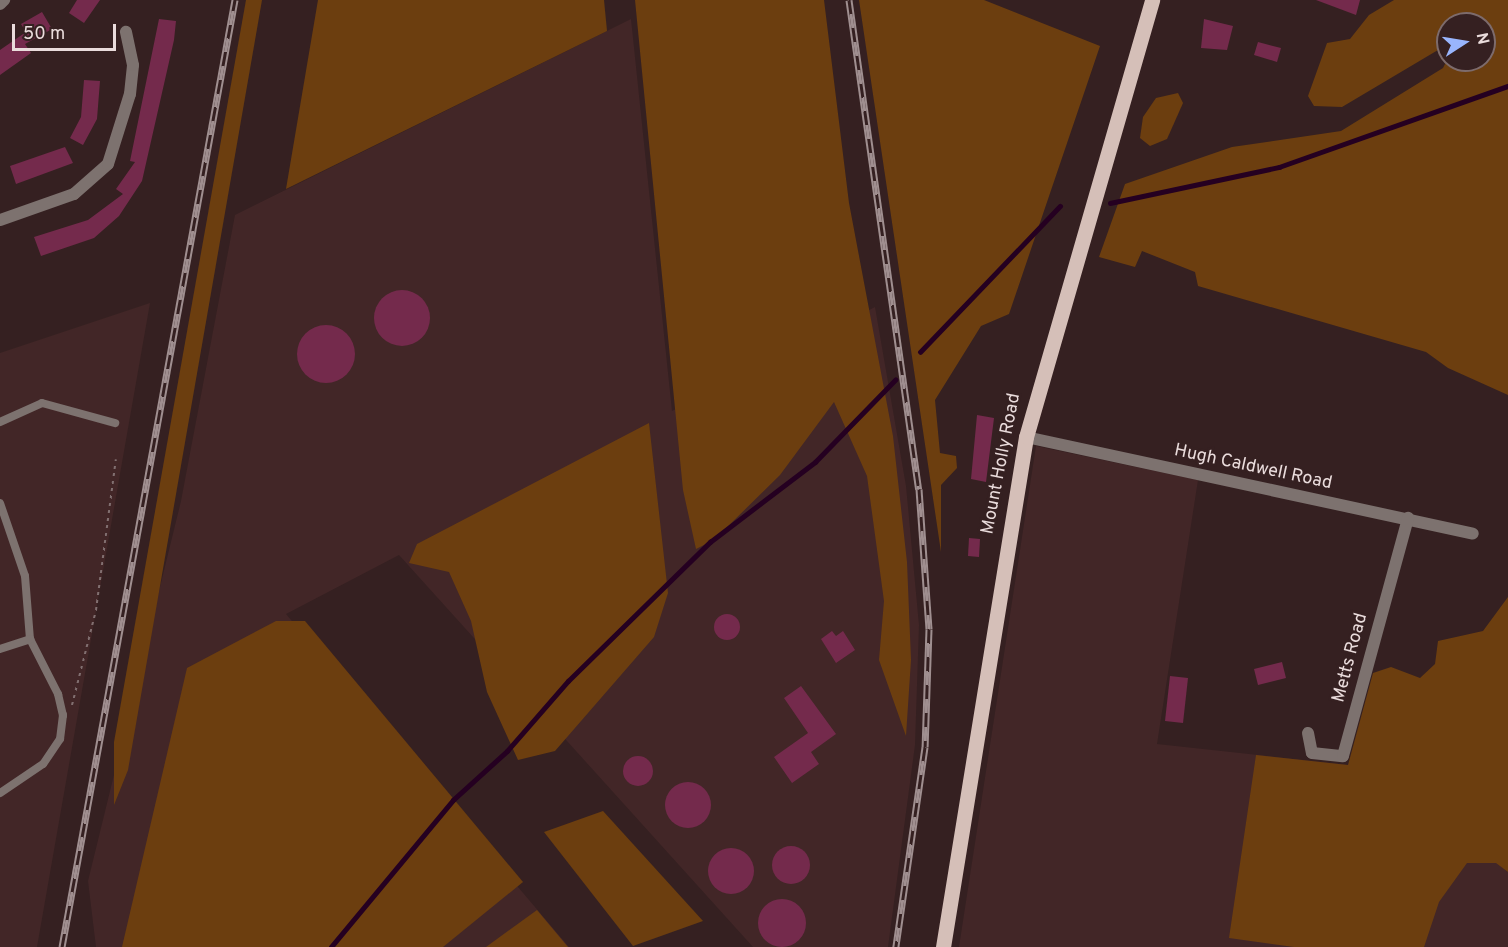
<!DOCTYPE html>
<style>
body{margin:0}
#map{position:relative;width:1508px;height:947px;overflow:hidden;background:#352021;font-family:Overpass,sans-serif}
div>[style]{position:absolute}
.built>*{inset:0;background:#422627}
.green>*{inset:0;background:#6c3e0f}
.stream>*{height:4.5px;margin:-2.25px;padding:0 2.25px;transform-origin:2.25px;border-radius:2.25px;background:#250021}
.building>*{inset:0;background:#742a4c}
.round{border-radius:50%}
.path>*{height:2px;margin-top:-1px;transform-origin:0;background:repeating-linear-gradient(90deg,#816f70 0 3px,transparent 0 7.5px)}
.service>*{height:8px;margin:-4px;padding:0 4px;transform-origin:4px;border-radius:4px;background:#7d726f}
.minor>*{height:12px;margin:-6px;padding:0 6px;transform-origin:6px;border-radius:6px;background:#7d726f}
.primary>*{height:15px;margin:-7.5px;padding:0 7.5px;transform-origin:7.5px;border-radius:7.5px;background:#d5bfb8}
.rail>*{height:7px;margin-top:-3.5px;transform-origin:0;background:repeating-linear-gradient(90deg,#352021 0 14px,#a08f90 0 28px);box-sizing:border-box;border-block:2px solid #a08f90}
span{translate:-50% -50%;white-space:nowrap;text-align:center;line-height:1.15;-webkit-text-stroke:5px #352021;paint-order:stroke}
.street-label{font-size:18px;color:#eadcdc}
.north{position:absolute;left:1436px;top:12px;width:60px;height:60px;box-sizing:border-box;background:#352021;border:2px solid #7d6b6c;border-radius:50%;rotate:78deg;font-size:16px;font-weight:700;line-height:24px;text-align:center;color:#eadcdc}
.north::after{content:'';display:block;margin:auto;width:21px;height:27px;background:#99b5fd;clip-path:polygon(50% 0,100% 100%,50% 72%,0 100%)}
.scale{position:absolute;left:12px;top:24px;width:104px;height:27px;box-sizing:border-box;border:3px solid #eadcdc;border-top:0;padding-left:8px;font-size:18px;line-height:21px;white-space:nowrap;color:#eadcdc;-webkit-text-stroke:4px #352021;paint-order:stroke}
</style>
<div id="map">
<div class="built">
<i style="clip-path:polygon(631px 19px,672px 411px,875px 307px,906px 486px,919px 625px,915px 745px,888px 947px,753px 947px,399px 555px,286px 614px,569px 947px,96px 947px,88px 881px,181px 501px,235px 215px)"></i>
<i style="clip-path:polygon(150px 303px,37px 947px,0 947px,0 353px)"></i>
<i style="clip-path:polygon(1036px 446px,1198px 480px,1157px 744px,1385px 769px,1508px 872px,1508px 947px,959px 947px)"></i>
</div>
<div class="green">
<i style="clip-path:polygon(246px 0,262px 0,128px 770px,114px 805px,114px 742px)"></i>
<i style="clip-path:polygon(318px 0,604px 0,607px 31px,286px 189px)"></i>
<i style="clip-path:polygon(635px 0,824px 0,849px 203px,893px 436px,907px 562px,911px 660px,906px 736px,879px 660px,884px 601px,867px 476px,834px 402px,780px 475px,714px 540px,696px 549px,683px 490px)"></i>
<i style="clip-path:polygon(859px 0,984px 0,1100px 46px,1009px 314px,981px 326px,935px 400px,940px 453px,956px 456px,957px 468px,941px 485px,941px 552px)"></i>
<i style="clip-path:polygon(1394px 0,1508px 0,1508px 395px,1448px 368px,1426px 352px,1198px 286px,1195px 272px,1142px 251px,1135px 267px,1099px 257px,1125px 184px,1232px 147px,1341px 131px,1443px 68px,1448px 58px,1484px 60px,1484px 24px,1448px 24px,1448px 51px,1438px 50px,1342px 107px,1314px 106px,1308px 96px,1327px 43px,1350px 39px,1369px 15px)"></i>
<i style="clip-path:polygon(1178px 93px,1183px 103px,1167px 139px,1150px 146px,1140px 138px,1143px 117px,1156px 98px)"></i>
<i style="clip-path:polygon(649px 423px,668px 593px,654px 637px,555px 751px,518px 760px,487px 692px,471px 621px,449px 572px,409px 563px,417px 544px)"></i>
<i style="clip-path:polygon(1508px 597px,1508px 872px,1496px 863px,1467px 863px,1439px 902px,1424px 947px,1294px 947px,1229px 938px,1256px 755px,1348px 765px,1373px 673px,1391px 667px,1420px 678px,1435px 664px,1438px 641px,1483px 631px)"></i>
<i style="clip-path:polygon(276px 621px,305px 621px,523px 882px,443px 947px,122px 947px,187px 668px)"></i>
<i style="clip-path:polygon(603px 811px,703px 921px,633px 946px,544px 832px)"></i>
<i style="clip-path:polygon(537px 910px,568px 947px,486px 947px)"></i>
</div>
<div class="stream">
<i style="left:1110px;top:203px;width:173px;rotate:-12deg"></i>
<i style="left:1279px;top:167px;width:243px;rotate:-19.5deg"></i>
<i style="left:920px;top:352px;width:202px;rotate:-46.2deg"></i>
<i style="left:331px;top:947px;width:191px;rotate:-50.3deg"></i>
<i style="left:453px;top:800px;width:73px;rotate:-42.2deg"></i>
<i style="left:507px;top:751px;width:93px;rotate:-48.9deg"></i>
<i style="left:568px;top:681px;width:199px;rotate:-44.4deg"></i>
<i style="left:710px;top:542px;width:132px;rotate:-37.3deg"></i>
<i style="left:815px;top:462px;width:115px;rotate:-45.7deg"></i>
</div>
<div class="building">
<i style="clip-path:polygon(77px 0,100px 0,84px 23px,69px 13px)"></i>
<i style="clip-path:polygon(1316px 0,1360px 0,1356px 15px)"></i>
<i style="clip-path:polygon(42px 12px,52px 29px,25px 44px,31px 53px,0 75px,0 50px,26px 32px,21px 24px)"></i>
<i style="clip-path:polygon(159px 19px,176px 21px,174px 40px,142px 181px,119px 216px,94px 238px,41px 256px,34px 237px,88px 220px,123px 194px,116px 189px,135px 162px,130px 161px)"></i>
<i style="clip-path:polygon(1204px 19px,1233px 26px,1227px 50px,1201px 48px)"></i>
<i style="clip-path:polygon(1258px 42px,1281px 48px,1277px 62px,1254px 55px)"></i>
<i style="clip-path:polygon(84px 80px,100px 81px,97px 119px,83px 145px,70px 138px,81px 117px)"></i>
<i style="clip-path:polygon(65px 147px,73px 163px,16px 184px,10px 166px)"></i>
<i class="round" style="left:374px;top:290px;width:56px;height:56px"></i>
<i class="round" style="left:297px;top:325px;width:58px;height:58px"></i>
<i style="clip-path:polygon(977px 415px,994px 418px,986px 482px,971px 479px)"></i>
<i style="clip-path:polygon(969px 538px,980px 539px,979px 557px,968px 556px)"></i>
<i class="round" style="left:714px;top:614px;width:26px;height:26px"></i>
<i style="clip-path:polygon(832px 631px,836px 636px,843px 631px,855px 650px,836px 663px,821px 639px)"></i>
<i style="clip-path:polygon(1282px 662px,1286px 678px,1258px 685px,1254px 669px)"></i>
<i style="clip-path:polygon(1170px 676px,1188px 678px,1183px 723px,1165px 721px)"></i>
<i style="clip-path:polygon(801px 686px,836px 734px,811px 752px,819px 764px,792px 783px,774px 757px,808px 733px,784px 698px)"></i>
<i class="round" style="left:623px;top:756px;width:30px;height:30px"></i>
<i class="round" style="left:665px;top:782px;width:46px;height:46px"></i>
<i class="round" style="left:772px;top:846px;width:38px;height:38px"></i>
<i class="round" style="left:708px;top:848px;width:46px;height:46px"></i>
<i class="round" style="left:758px;top:899px;width:48px;height:48px"></i>
</div>
<div class="path">
<i style="left:72px;top:705px;width:98px;rotate:-75.8deg"></i>
<i style="left:96px;top:610px;width:152px;rotate:-82.5deg"></i>
</div>
<div class="service">
<i style="left:0;top:422px;width:46px;rotate:-24.3deg"></i>
<i style="left:42px;top:403px;width:76px;rotate:15.3deg"></i>
<i style="left:0;top:503px;width:77px;rotate:71.1deg"></i>
<i style="left:25px;top:576px;width:63px;rotate:85.5deg"></i>
<i style="left:30px;top:639px;width:62px;rotate:63deg"></i>
<i style="left:58px;top:694px;width:22px;rotate:77deg"></i>
<i style="left:63px;top:715px;width:24px;rotate:97deg"></i>
<i style="left:60px;top:739px;width:30px;rotate:124deg"></i>
<i style="left:43px;top:764px;width:52px;rotate:146deg"></i>
<i style="left:0;top:649px;width:32px;rotate:-18deg"></i>
</div>
<div class="minor">
<i style="left:0;top:4px;width:6px;rotate:-45deg"></i>
<i style="left:0;top:220px;width:78px;rotate:-19.4deg"></i>
<i style="left:74px;top:194px;width:45px;rotate:-41.4deg"></i>
<i style="left:108px;top:164px;width:73px;rotate:-72.6deg"></i>
<i style="left:130px;top:94px;width:29px;rotate:-84deg"></i>
<i style="left:133px;top:65px;width:34px;rotate:-102deg"></i>
<i style="left:1026px;top:437px;width:457px;rotate:12.2deg"></i>
<i style="left:1308px;top:733px;width:20px;rotate:79deg"></i>
<i style="left:1312px;top:753px;width:31px;rotate:6deg"></i>
<i style="left:1343px;top:756px;width:247px;rotate:-74.7deg"></i>
</div>
<div class="primary">
<i style="left:943px;top:947px;width:517px;rotate:-80.76deg"></i>
<i style="left:1026px;top:437px;width:455px;rotate:-73.9deg"></i>
</div>
<div class="rail">
<i style="left:849px;top:0;width:494px;rotate:81.9deg"></i>
<i style="left:919px;top:489px;width:140px;rotate:85.9deg"></i>
<i style="left:929px;top:629px;width:118px;rotate:91.9deg"></i>
<i style="left:925px;top:747px;width:202px;rotate:98.3deg"></i>
<i style="left:62px;top:947px;width:963px;rotate:-79.65deg"></i>
</div>
<div class="street-label">
<span style="left:1002px;top:464px;rotate:-79deg">Mount Holly Road</span>
<span style="left:1253px;top:468px;rotate:12deg">Hugh Caldwell Road</span>
<span style="left:1351px;top:658px;rotate:-75deg">Metts Road</span>
</div>
<div class="north">N</div>
<div class="scale">50 m</div>
</div>
